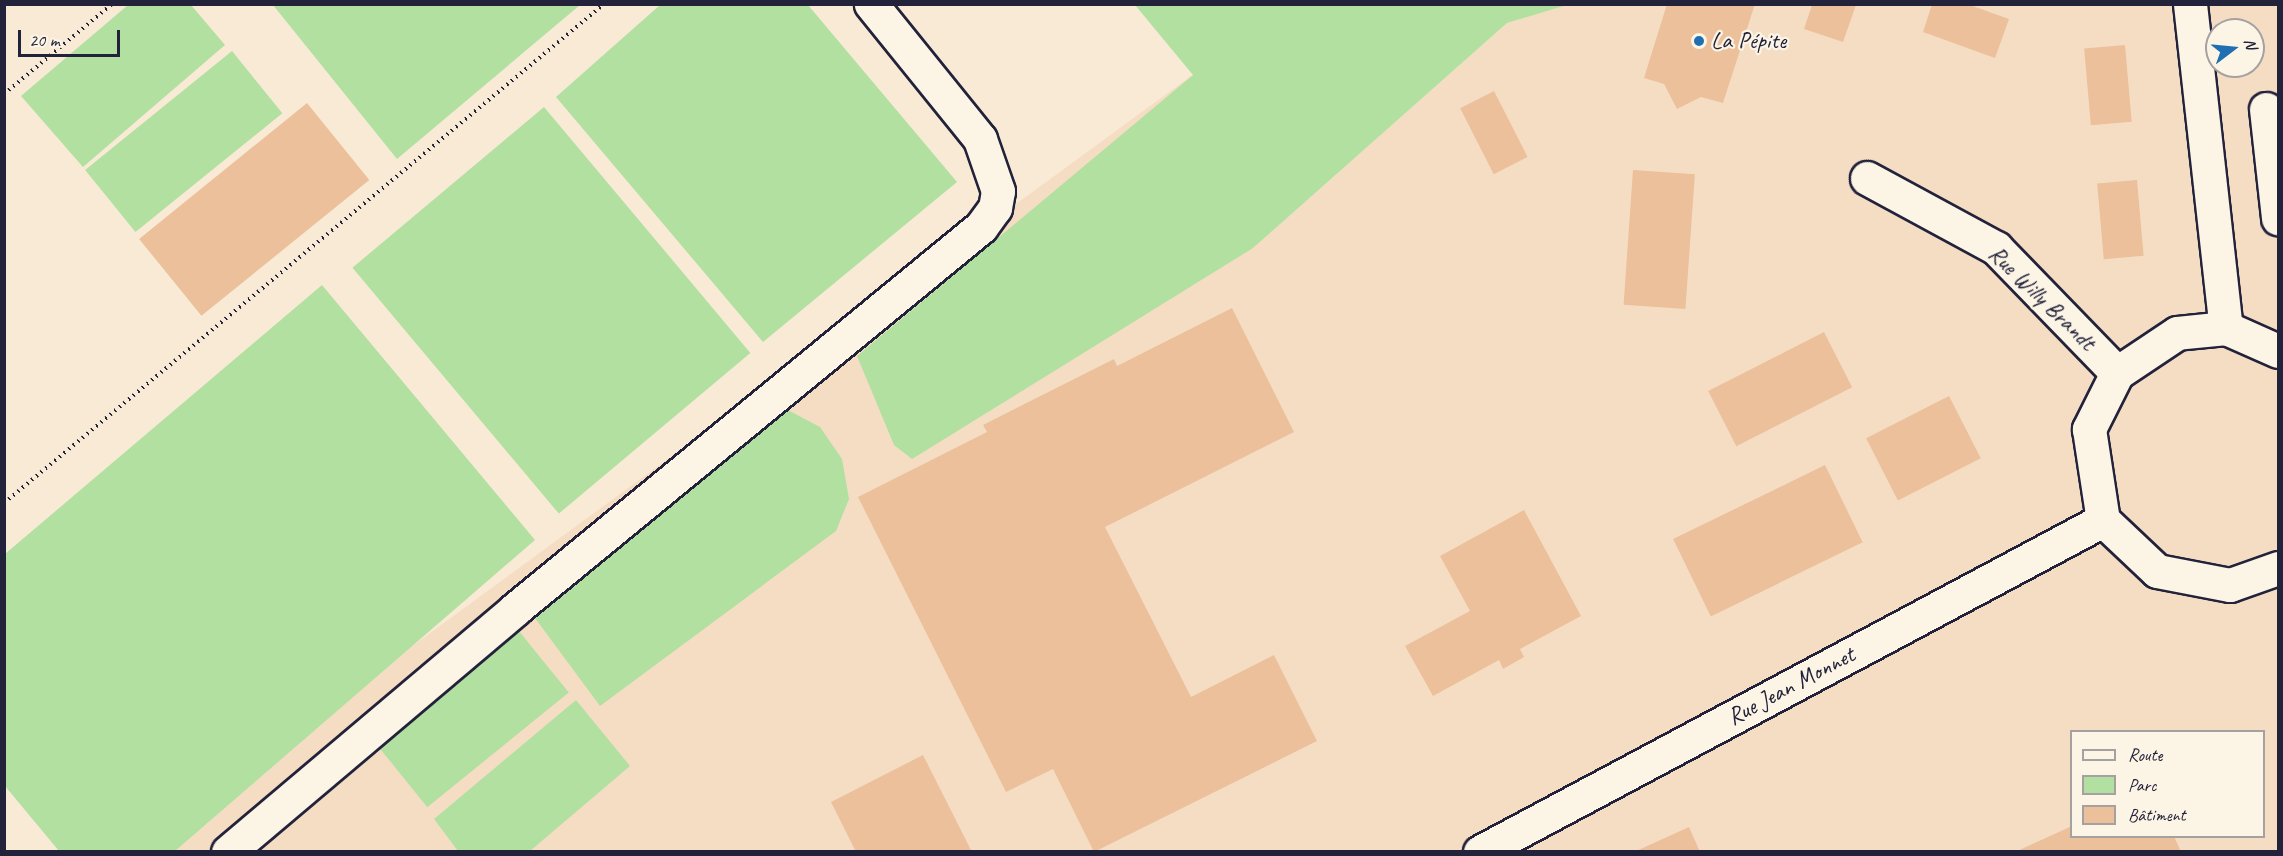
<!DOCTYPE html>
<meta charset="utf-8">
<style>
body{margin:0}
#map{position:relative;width:2283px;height:856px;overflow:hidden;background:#f9ead6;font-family:Caveat,sans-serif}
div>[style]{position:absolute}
.built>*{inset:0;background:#f5ddc4}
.green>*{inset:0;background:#b1e0a0;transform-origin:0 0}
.building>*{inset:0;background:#ebc09b;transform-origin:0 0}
.path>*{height:4px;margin-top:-2px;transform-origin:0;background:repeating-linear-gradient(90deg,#22223b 0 1.5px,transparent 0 6px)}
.roads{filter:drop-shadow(2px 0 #22223b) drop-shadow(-2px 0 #22223b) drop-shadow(0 2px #22223b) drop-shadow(0 -2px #22223b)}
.minor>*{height:33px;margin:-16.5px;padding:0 16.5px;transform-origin:16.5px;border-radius:16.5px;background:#fcf5e5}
.dots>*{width:16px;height:16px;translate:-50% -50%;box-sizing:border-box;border:3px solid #fcf5e5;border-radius:50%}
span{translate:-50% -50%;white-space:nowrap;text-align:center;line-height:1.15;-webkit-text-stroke:4.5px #fcf5e5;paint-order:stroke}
.poi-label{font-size:24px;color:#22223b}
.left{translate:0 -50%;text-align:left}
.street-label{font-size:24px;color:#22223b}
.frame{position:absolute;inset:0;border:6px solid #22223b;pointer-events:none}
.legend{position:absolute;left:2070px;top:730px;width:195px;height:108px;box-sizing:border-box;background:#fcf5e5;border:2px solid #a5a1a1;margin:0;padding:8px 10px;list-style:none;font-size:18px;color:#22223b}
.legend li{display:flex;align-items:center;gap:12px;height:30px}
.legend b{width:30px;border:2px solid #a5a1a1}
.north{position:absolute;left:2205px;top:18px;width:60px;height:60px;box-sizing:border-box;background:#fcf5e5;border:2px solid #a5a1a1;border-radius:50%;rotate:74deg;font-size:16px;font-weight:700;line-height:24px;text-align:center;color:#22223b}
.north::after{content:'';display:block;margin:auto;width:21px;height:27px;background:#1f6fb2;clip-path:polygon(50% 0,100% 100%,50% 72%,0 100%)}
.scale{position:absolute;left:18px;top:30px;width:102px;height:27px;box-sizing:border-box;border:3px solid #22223b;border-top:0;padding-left:8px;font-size:18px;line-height:21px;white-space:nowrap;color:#22223b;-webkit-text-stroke:4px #fcf5e5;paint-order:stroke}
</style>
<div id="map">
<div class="built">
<i style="clip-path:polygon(evenodd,1567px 5px,2278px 5px,2278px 851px,131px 852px,1191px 76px,1253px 248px,1507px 23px,1567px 5px,2217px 30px,2253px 30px,2253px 66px,2217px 66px,2217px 30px,1567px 5px,2072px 732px,2264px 732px,2264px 836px,2072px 836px,2072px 732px)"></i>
</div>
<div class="green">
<i style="clip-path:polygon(128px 5px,191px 5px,225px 45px,83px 167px,21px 96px)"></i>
<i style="clip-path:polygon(273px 5px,580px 5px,397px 159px)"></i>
<i style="clip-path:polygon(660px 5px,808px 5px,957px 182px,763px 342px,556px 97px)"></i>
<i style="clip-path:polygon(1135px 5px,1567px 5px,1507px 23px,1253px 248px,912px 459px,894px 445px,857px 356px,1193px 75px)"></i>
<i style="left:232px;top:51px;width:80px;height:189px;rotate:51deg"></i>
<i style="left:544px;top:107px;width:321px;height:250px;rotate:50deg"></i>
<i style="clip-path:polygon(322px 285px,535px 540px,175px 851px,59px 851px,5px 786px,5px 554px)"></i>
<i style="clip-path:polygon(784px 408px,820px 427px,842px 459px,849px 499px,836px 531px,600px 706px,532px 614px)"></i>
<i style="left:514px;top:625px;width:87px;height:182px;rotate:51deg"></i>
<i style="clip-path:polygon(576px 700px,630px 766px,530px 851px,458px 851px,434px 819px)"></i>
</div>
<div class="building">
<i style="clip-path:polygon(1667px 4px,1755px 4px,1723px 103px,1701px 97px,1677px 109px,1664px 84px,1644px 78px)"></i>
<i style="clip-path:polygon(1932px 4px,1967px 4px,2009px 19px,1995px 58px,1923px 32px)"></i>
<i style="clip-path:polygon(1812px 5px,1856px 5px,1843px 42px,1804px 29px)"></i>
<i style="left:2125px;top:45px;width:77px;height:41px;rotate:85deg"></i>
<i style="left:1494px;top:91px;width:74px;height:38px;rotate:63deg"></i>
<i style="left:307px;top:103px;width:99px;height:216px;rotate:51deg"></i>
<i style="left:1633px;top:170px;width:62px;height:135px;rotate:4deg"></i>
<i style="left:2137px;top:180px;width:76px;height:40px;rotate:85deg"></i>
<i style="clip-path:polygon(1232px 308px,1294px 432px,1105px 527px,1191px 697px,1274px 655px,1317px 741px,1094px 852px,1053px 769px,1006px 792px,858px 497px,987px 432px,983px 425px,1114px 359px,1117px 366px)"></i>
<i style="left:1824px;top:332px;width:62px;height:130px;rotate:63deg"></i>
<i style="left:1949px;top:396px;width:70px;height:93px;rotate:63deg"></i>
<i style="left:1825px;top:465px;width:86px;height:169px;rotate:64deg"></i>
<i style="clip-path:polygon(1524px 510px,1581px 616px,1520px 649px,1524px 657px,1503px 669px,1499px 660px,1433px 696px,1405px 646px,1470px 611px,1440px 556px)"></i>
<i style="clip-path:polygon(923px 755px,972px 852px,856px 852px,831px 802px)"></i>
<i style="clip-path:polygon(2072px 826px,2072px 836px,2174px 836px,2181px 852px,2015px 852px)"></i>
<i style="clip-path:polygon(1689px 827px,1700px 852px,1634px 852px)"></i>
</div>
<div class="path">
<i style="left:4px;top:94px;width:141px;rotate:-39.8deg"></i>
<i style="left:4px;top:503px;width:780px;rotate:-39.75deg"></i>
</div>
<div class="roads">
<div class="minor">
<i style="left:2190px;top:4px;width:326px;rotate:83.7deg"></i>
<i style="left:2266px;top:109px;width:110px;rotate:83.7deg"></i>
<i style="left:1867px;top:178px;width:147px;rotate:28.5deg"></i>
<i style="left:1996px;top:248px;width:174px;rotate:45.9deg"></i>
<i style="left:2278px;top:351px;width:57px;rotate:-156.1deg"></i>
<i style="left:2226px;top:328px;width:49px;rotate:174.2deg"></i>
<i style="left:2177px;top:333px;width:72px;rotate:146.3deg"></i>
<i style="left:2117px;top:373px;width:63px;rotate:116.6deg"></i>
<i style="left:2089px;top:429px;width:92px;rotate:81.3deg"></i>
<i style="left:2103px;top:520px;width:74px;rotate:43.4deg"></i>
<i style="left:2157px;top:571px;width:74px;rotate:10.9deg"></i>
<i style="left:2230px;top:585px;width:51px;rotate:-19.5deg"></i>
<i style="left:228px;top:852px;width:375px;rotate:-40.2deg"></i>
<i style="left:514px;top:610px;width:604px;rotate:-39.36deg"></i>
<i style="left:981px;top:227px;width:24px;rotate:-54deg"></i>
<i style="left:995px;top:208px;width:17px;rotate:-80deg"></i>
<i style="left:998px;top:191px;width:55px;rotate:-109.1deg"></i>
<i style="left:980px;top:139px;width:174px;rotate:-128.9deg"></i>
<i style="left:1480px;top:852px;width:706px;rotate:-28.05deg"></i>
</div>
</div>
<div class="dots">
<i style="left:1699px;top:41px;background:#1f6fb2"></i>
</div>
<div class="poi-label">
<span class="left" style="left:1711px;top:41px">La Pépite</span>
</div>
<div class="street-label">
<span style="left:2042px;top:298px;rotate:44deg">Rue Willy Brandt</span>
<span style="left:1791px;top:686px;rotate:-28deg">Rue Jean Monnet</span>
</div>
<div class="frame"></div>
<ul class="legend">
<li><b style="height:8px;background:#fcf5e5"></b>Route</li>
<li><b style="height:16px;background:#b1e0a0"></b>Parc</li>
<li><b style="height:16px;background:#ebc09b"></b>Bâtiment</li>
</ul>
<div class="north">N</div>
<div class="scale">20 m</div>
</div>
